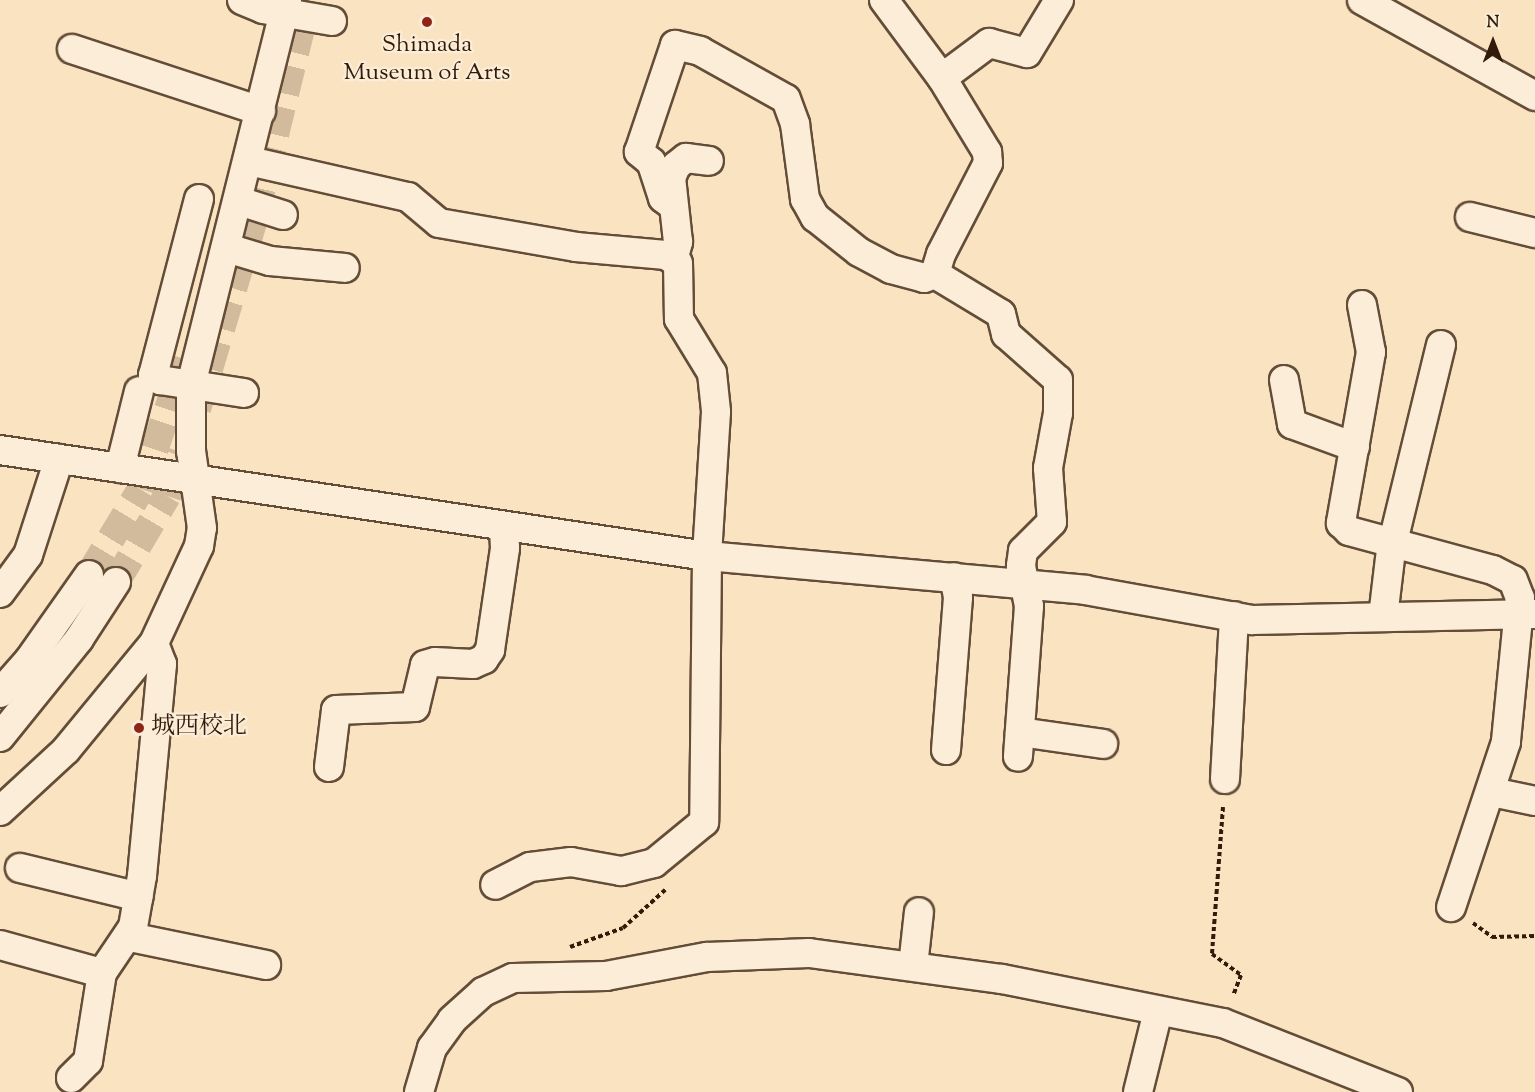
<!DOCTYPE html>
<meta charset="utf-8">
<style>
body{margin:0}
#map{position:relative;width:1535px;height:1092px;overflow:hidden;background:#f9e3c1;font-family:"Sorts Mill Goudy","Noto Serif JP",serif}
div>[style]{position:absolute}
.minor-tunnel>*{height:28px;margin-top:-14px;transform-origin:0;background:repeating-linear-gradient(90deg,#d1bb9c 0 28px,transparent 0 42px)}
.path>*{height:4px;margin-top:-2px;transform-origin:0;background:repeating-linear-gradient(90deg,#321b0a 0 4.5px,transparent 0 7.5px)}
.roads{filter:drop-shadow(2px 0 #644d38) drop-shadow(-2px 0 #644d38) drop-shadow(0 2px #644d38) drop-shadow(0 -2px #644d38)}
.minor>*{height:28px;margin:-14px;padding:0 14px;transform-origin:14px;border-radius:14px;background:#fbedd7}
.dots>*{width:16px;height:16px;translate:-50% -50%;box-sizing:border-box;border:3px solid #fbedd7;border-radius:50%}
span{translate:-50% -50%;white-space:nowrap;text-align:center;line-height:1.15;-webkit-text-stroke:4.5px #fbedd7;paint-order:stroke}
.poi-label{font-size:24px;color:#321b0a}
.left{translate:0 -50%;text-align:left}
.north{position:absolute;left:1463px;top:12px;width:60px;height:60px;-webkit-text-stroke:4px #fbedd7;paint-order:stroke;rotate:0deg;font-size:16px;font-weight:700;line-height:24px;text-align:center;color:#321b0a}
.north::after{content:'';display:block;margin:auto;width:21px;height:27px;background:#321b0a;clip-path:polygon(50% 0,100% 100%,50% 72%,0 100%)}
</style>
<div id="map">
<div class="minor-tunnel">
<i style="left:197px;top:409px;width:202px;rotate:-73.3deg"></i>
<i style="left:255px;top:216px;width:222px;rotate:-76.2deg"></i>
<i style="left:89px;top:575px;width:100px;rotate:-58.8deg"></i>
<i style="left:141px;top:489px;width:137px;rotate:-71.3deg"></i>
<i style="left:116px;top:582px;width:100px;rotate:-59.3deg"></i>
<i style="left:167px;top:496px;width:46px;rotate:-70.8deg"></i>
</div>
<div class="path">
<i style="left:1223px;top:807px;width:147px;rotate:94.3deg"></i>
<i style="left:1212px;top:954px;width:36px;rotate:36deg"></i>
<i style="left:1241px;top:975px;width:22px;rotate:111deg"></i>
<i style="left:1473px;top:923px;width:24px;rotate:36deg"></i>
<i style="left:1492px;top:937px;width:43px;rotate:-1.3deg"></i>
<i style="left:570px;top:947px;width:56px;rotate:-19.7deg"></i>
<i style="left:623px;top:928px;width:57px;rotate:-42.1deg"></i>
</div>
<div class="roads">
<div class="minor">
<i style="left:242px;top:0;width:23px;rotate:23deg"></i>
<i style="left:263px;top:9px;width:70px;rotate:9.9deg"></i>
<i style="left:884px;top:0;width:97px;rotate:53.4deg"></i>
<i style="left:942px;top:78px;width:87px;rotate:58.7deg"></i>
<i style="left:987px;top:152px;width:11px;rotate:85deg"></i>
<i style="left:988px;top:163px;width:102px;rotate:117.3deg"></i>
<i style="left:941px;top:254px;width:21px;rotate:107deg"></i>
<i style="left:935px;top:274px;width:77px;rotate:31.2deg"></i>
<i style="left:1001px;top:314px;width:21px;rotate:76deg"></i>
<i style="left:1006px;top:334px;width:69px;rotate:41.5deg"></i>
<i style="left:1058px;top:380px;width:33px;rotate:90deg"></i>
<i style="left:1058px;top:413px;width:56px;rotate:100.3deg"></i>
<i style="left:1048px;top:468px;width:54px;rotate:85.8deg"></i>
<i style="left:1052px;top:522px;width:41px;rotate:135deg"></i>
<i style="left:1023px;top:551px;width:15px;rotate:98deg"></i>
<i style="left:1021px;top:566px;width:41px;rotate:78.7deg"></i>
<i style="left:1029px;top:606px;width:151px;rotate:94.2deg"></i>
<i style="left:1362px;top:0;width:198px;rotate:29deg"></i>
<i style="left:72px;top:49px;width:199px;rotate:18.2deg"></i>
<i style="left:942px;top:78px;width:59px;rotate:-36.7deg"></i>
<i style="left:989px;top:43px;width:39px;rotate:15deg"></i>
<i style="left:1027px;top:53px;width:62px;rotate:-58.9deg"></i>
<i style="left:249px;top:161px;width:163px;rotate:12.8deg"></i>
<i style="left:408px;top:197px;width:40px;rotate:40deg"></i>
<i style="left:439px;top:223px;width:139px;rotate:9.9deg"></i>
<i style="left:576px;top:247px;width:90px;rotate:5.1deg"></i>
<i style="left:666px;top:255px;width:14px;rotate:34deg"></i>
<i style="left:678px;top:263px;width:56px;rotate:89deg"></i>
<i style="left:679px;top:319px;width:63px;rotate:58.6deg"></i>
<i style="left:712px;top:373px;width:39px;rotate:84deg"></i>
<i style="left:716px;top:412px;width:144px;rotate:93.6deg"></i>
<i style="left:707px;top:556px;width:266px;rotate:90.6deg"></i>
<i style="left:704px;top:822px;width:65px;rotate:140.6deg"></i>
<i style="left:654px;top:863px;width:34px;rotate:166deg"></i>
<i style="left:621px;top:871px;width:51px;rotate:-169.8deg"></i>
<i style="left:571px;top:862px;width:41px;rotate:173deg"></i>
<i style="left:530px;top:867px;width:39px;rotate:153deg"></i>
<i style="left:199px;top:199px;width:182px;rotate:104.6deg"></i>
<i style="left:153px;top:375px;width:9px;rotate:36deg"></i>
<i style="left:160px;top:380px;width:85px;rotate:8.8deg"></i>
<i style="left:239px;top:201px;width:46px;rotate:17.7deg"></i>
<i style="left:671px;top:204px;width:10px;rotate:-143deg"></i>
<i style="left:663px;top:198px;width:38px;rotate:-108deg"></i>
<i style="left:651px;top:162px;width:16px;rotate:-140deg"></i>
<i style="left:639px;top:152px;width:113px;rotate:-71.4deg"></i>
<i style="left:675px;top:45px;width:26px;rotate:13deg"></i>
<i style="left:700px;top:51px;width:98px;rotate:29.2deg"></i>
<i style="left:786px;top:99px;width:27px;rotate:70deg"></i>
<i style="left:795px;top:124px;width:76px;rotate:82.4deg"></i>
<i style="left:805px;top:199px;width:21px;rotate:61deg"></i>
<i style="left:815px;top:217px;width:56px;rotate:38.5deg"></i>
<i style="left:859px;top:252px;width:36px;rotate:28deg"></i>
<i style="left:891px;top:269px;width:34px;rotate:15deg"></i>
<i style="left:924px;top:278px;width:12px;rotate:-20deg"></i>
<i style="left:1470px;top:217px;width:67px;rotate:13.8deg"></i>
<i style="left:227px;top:248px;width:45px;rotate:16.8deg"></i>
<i style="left:270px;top:261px;width:75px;rotate:5.3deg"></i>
<i style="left:674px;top:257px;width:16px;rotate:-75deg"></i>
<i style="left:678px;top:242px;width:64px;rotate:-96.2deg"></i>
<i style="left:671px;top:178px;width:13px;rotate:-67deg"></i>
<i style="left:676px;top:166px;width:13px;rotate:-39deg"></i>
<i style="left:686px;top:158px;width:23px;rotate:7deg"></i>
<i style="left:1362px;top:305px;width:48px;rotate:79.2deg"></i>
<i style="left:1371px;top:352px;width:174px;rotate:100deg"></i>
<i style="left:1341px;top:523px;width:11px;rotate:45deg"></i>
<i style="left:1349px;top:531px;width:149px;rotate:15.2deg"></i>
<i style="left:1493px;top:570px;width:22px;rotate:27deg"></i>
<i style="left:1513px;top:580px;width:19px;rotate:69deg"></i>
<i style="left:1520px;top:598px;width:145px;rotate:95.6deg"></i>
<i style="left:1506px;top:742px;width:174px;rotate:108.4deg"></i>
<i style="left:1284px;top:380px;width:45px;rotate:79.7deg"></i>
<i style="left:1292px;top:424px;width:67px;rotate:20.1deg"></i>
<i style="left:0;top:450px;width:715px;rotate:8.53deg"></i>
<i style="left:707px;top:556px;width:380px;rotate:5.1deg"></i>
<i style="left:1085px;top:590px;width:170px;rotate:10.2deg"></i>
<i style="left:1252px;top:620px;width:283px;rotate:-1.2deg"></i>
<i style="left:120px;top:468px;width:79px;rotate:-76.1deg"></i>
<i style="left:0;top:593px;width:47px;rotate:-53.6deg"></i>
<i style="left:28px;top:555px;width:101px;rotate:-72.1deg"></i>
<i style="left:1383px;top:617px;width:67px;rotate:-83.2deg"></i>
<i style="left:1391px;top:550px;width:211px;rotate:-76.3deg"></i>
<i style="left:0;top:693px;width:44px;rotate:-48.7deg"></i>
<i style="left:29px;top:660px;width:104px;rotate:-54.8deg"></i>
<i style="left:1020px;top:732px;width:84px;rotate:8.2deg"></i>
<i style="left:0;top:737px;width:126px;rotate:-51.1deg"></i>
<i style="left:79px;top:639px;width:68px;rotate:-57deg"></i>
<i style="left:946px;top:750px;width:153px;rotate:-85.5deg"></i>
<i style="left:958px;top:597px;width:20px;rotate:-101deg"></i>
<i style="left:329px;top:767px;width:57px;rotate:-83deg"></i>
<i style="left:336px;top:710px;width:79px;rotate:-2.2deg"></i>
<i style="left:415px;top:707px;width:43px;rotate:-76.6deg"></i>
<i style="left:425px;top:665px;width:10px;rotate:-17deg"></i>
<i style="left:435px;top:662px;width:38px;rotate:3deg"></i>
<i style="left:473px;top:664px;width:12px;rotate:-24deg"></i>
<i style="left:484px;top:659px;width:11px;rotate:-56deg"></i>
<i style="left:490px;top:650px;width:103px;rotate:-81.6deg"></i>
<i style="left:505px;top:548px;width:22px;rotate:-93deg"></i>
<i style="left:1225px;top:779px;width:163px;rotate:-86.8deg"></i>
<i style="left:1492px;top:792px;width:44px;rotate:11.8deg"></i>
<i style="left:0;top:811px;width:90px;rotate:-42.7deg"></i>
<i style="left:66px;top:750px;width:139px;rotate:-50.6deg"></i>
<i style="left:154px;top:643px;width:107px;rotate:-65.1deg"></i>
<i style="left:199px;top:546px;width:18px;rotate:-81deg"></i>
<i style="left:202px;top:528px;width:78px;rotate:-98.1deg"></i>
<i style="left:191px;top:451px;width:66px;rotate:-90deg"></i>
<i style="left:191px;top:385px;width:397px;rotate:-76deg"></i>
<i style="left:20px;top:868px;width:122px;rotate:13.7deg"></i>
<i style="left:130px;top:937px;width:139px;rotate:11.6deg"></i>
<i style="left:0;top:945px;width:106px;rotate:15.4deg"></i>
<i style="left:913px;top:966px;width:54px;rotate:-83.7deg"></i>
<i style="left:71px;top:1078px;width:24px;rotate:-45deg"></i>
<i style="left:88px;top:1061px;width:89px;rotate:-81deg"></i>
<i style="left:102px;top:973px;width:55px;rotate:-56deg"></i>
<i style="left:133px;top:927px;width:52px;rotate:-80deg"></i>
<i style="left:142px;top:876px;width:213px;rotate:-84.6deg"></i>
<i style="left:162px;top:664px;width:22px;rotate:-111deg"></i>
<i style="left:419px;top:1092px;width:46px;rotate:-73.5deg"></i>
<i style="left:432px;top:1048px;width:34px;rotate:-54deg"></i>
<i style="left:452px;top:1020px;width:42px;rotate:-42.1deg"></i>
<i style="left:483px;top:992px;width:33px;rotate:-25deg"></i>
<i style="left:513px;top:978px;width:93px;rotate:-1.2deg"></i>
<i style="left:606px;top:976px;width:103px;rotate:-10.7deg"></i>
<i style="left:707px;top:957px;width:102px;rotate:-2.2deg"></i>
<i style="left:809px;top:953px;width:195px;rotate:7.7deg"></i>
<i style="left:1002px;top:979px;width:225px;rotate:11.3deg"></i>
<i style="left:1223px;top:1023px;width:188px;rotate:21.5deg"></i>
<i style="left:1138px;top:1092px;width:83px;rotate:-76.1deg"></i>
</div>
</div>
<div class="dots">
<i style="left:427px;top:22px;background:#8f2418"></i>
<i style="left:139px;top:728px;background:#8f2418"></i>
</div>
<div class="poi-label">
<span style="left:427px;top:60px">Shimada<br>Museum of Arts</span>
<span class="left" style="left:151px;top:728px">城西校北</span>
</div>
<div class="north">N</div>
</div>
